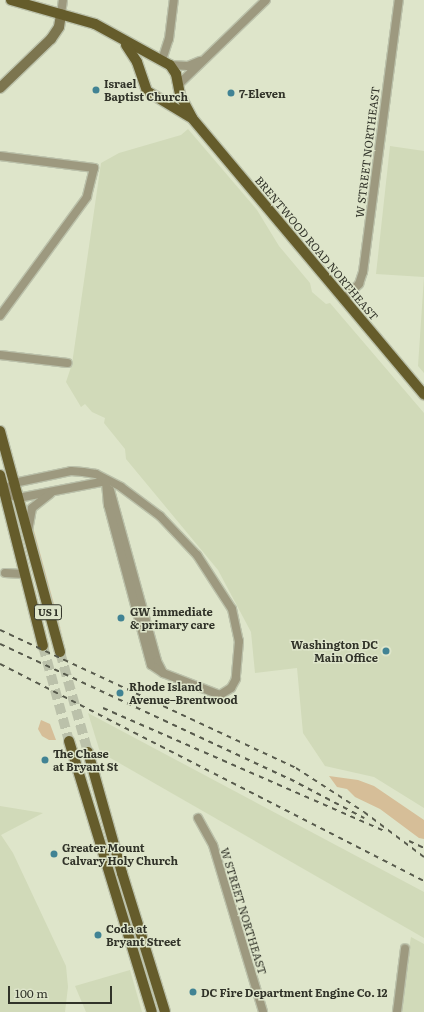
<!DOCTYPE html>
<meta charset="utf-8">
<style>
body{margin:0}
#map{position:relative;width:424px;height:1012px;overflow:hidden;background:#dee5ca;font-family:Literata,serif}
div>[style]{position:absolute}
.built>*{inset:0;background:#d1dab9}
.green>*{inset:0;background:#d6be98}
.primary-tunnel>*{height:10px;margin-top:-5px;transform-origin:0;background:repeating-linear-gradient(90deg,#bbc1aa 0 10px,transparent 0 15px)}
.roads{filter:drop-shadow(1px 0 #bbc1aa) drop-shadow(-1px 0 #bbc1aa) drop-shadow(0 1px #bbc1aa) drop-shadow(0 -1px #bbc1aa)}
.minor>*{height:8px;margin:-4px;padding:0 4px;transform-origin:4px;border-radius:4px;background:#9d997f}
.secondary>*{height:10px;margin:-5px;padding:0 5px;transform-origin:5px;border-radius:5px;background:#7c754f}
.primary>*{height:10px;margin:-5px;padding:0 5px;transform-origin:5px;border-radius:5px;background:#655c2b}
.rail>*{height:2px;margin-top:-1px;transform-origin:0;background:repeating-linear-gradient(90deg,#575a4c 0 5px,transparent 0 10px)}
.dots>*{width:11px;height:11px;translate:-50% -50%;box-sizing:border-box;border:2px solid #dee5ca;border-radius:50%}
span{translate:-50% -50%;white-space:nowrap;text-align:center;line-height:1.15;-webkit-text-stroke:3px #dee5ca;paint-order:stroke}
.shield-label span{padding:1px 3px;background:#dee5ca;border:1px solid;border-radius:3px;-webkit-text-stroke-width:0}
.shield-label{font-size:10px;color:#313329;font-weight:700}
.poi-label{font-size:11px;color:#313329;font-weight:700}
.left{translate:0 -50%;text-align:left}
.right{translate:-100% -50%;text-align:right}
.street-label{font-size:11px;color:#313329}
.scale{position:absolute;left:8px;top:986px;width:104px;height:18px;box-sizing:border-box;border:2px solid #313329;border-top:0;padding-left:5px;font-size:12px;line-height:14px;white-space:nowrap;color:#313329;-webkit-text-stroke:3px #dee5ca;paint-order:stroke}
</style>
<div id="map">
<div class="built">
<i style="clip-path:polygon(188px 129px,257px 210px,279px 246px,310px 283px,312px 292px,326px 304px,330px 303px,424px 413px,424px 808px,374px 777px,325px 766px,303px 733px,297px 668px,255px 673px,251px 632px,218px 570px,126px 459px,125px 449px,104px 423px,105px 418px,92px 412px,85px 404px,81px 407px,66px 382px,72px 364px,101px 163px,119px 153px,181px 135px)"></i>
<i style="clip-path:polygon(390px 146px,424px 151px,424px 373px,418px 366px,424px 277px,376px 274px)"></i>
<i style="clip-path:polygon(88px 713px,424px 892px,424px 938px,100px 752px)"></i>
<i style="clip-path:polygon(0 806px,43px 813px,1px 835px,13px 853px,66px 966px,68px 987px,65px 1012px,0 1012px)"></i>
<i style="clip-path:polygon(411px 937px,424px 944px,424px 1012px,399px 1012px)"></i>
<i style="clip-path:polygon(130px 970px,142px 1012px,86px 1012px,75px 986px)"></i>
</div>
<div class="green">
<i style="clip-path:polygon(33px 527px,64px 641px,31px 528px)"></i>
<i style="clip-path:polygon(41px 720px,50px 724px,56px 740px,49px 740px,42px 736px,38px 729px)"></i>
<i style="clip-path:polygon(329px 776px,358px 780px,374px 786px,424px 820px,424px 839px,419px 838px,380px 809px,355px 797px,347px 789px,337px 787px)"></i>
</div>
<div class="primary-tunnel">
<i style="left:43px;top:646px;width:98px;rotate:74.7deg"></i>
<i style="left:60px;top:652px;width:104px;rotate:74.4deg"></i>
</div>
<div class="roads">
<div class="minor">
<i style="left:61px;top:14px;width:14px;rotate:-82deg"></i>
<i style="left:162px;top:60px;width:22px;rotate:-72deg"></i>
<i style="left:169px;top:39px;width:39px;rotate:-83deg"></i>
<i style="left:170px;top:65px;width:18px;rotate:3deg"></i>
<i style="left:188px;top:66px;width:13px;rotate:-23deg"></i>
<i style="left:178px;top:85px;width:122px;rotate:-44deg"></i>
<i style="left:0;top:156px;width:95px;rotate:7.3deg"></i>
<i style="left:94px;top:168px;width:30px;rotate:104deg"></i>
<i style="left:87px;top:197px;width:147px;rotate:126.2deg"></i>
<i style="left:343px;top:299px;width:22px;rotate:-43deg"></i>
<i style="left:359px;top:284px;width:13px;rotate:-72deg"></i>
<i style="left:363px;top:272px;width:274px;rotate:-82.5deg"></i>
<i style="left:0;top:355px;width:68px;rotate:6.7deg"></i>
<i style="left:1px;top:490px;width:19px;rotate:25deg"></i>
<i style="left:18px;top:498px;width:90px;rotate:-10.9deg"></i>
<i style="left:110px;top:490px;width:177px;rotate:74.6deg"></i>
<i style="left:157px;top:661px;width:13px;rotate:63deg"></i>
<i style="left:4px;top:491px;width:13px;rotate:-39deg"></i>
<i style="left:14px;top:483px;width:58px;rotate:-11.9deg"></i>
<i style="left:71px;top:471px;width:12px;rotate:5deg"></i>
<i style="left:83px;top:472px;width:13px;rotate:9deg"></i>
<i style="left:96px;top:474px;width:28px;rotate:27deg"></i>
<i style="left:121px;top:487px;width:49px;rotate:36.6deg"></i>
<i style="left:160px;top:516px;width:54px;rotate:46.5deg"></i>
<i style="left:197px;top:555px;width:64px;rotate:57.1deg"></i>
<i style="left:232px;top:609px;width:33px;rotate:78deg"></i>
<i style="left:239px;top:641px;width:38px;rotate:95deg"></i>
<i style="left:236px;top:679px;width:10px;rotate:119deg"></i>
<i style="left:231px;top:688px;width:13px;rotate:148deg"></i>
<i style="left:220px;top:695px;width:61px;rotate:-158.9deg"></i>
<i style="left:163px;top:673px;width:14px;rotate:-146deg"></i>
<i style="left:151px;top:665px;width:166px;rotate:-105deg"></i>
<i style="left:108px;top:505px;width:24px;rotate:-95deg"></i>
<i style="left:28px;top:531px;width:23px;rotate:-80deg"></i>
<i style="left:32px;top:508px;width:23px;rotate:-38deg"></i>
<i style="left:5px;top:573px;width:19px;rotate:3deg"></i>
<i style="left:198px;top:818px;width:31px;rotate:61deg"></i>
<i style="left:213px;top:845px;width:174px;rotate:73.3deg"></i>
<i style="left:397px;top:1012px;width:64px;rotate:-82.8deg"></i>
</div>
<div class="secondary">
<i style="left:0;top:88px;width:71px;rotate:-43.9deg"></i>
<i style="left:51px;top:39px;width:14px;rotate:-56deg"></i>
<i style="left:59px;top:27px;width:13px;rotate:-81deg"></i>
</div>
<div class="primary">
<i style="left:11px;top:0;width:87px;rotate:15.9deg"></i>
<i style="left:95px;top:24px;width:85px;rotate:28.7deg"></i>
<i style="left:170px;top:65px;width:11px;rotate:56deg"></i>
<i style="left:176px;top:74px;width:21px;rotate:79deg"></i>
<i style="left:180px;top:95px;width:26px;rotate:62deg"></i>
<i style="left:192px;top:118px;width:361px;rotate:50deg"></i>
<i style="left:126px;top:45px;width:20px;rotate:57deg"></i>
<i style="left:137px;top:62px;width:31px;rotate:71deg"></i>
<i style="left:147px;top:91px;width:50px;rotate:31.2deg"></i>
<i style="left:0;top:431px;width:229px;rotate:74.8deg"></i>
<i style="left:0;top:475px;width:176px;rotate:75.9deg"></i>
<i style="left:69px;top:741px;width:283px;rotate:73deg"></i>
<i style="left:88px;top:752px;width:126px;rotate:74.3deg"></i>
<i style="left:122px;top:873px;width:145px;rotate:72.8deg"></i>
</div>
</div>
<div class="rail">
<i style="left:0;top:630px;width:327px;rotate:25deg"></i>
<i style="left:296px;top:768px;width:81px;rotate:32.9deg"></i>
<i style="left:364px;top:812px;width:75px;rotate:36.9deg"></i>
<i style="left:0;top:644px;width:320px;rotate:25deg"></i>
<i style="left:290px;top:779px;width:84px;rotate:27.8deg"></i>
<i style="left:0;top:664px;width:476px;rotate:27.1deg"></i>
<i style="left:103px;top:708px;width:308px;rotate:23.6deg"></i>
<i style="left:409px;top:841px;width:17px;rotate:25deg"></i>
</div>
<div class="dots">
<i style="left:96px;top:90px;background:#418394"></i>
<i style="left:231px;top:93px;background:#418394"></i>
<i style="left:121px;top:618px;background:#418394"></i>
<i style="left:386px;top:651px;background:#418394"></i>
<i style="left:120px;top:693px;background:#418394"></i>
<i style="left:45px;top:760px;background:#418394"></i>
<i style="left:54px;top:854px;background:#418394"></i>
<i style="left:98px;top:935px;background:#418394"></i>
<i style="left:193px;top:992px;background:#418394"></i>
</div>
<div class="shield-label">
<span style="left:48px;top:612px">US 1</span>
</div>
<div class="poi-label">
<span class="left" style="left:104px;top:90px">Israel<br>Baptist Church</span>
<span class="left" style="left:239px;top:93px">7-Eleven</span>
<span class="left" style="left:130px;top:618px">GW immediate<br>&amp; primary care</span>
<span class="right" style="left:378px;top:651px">Washington DC<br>Main Office</span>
<span class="left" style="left:129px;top:693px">Rhode Island<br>Avenue–Brentwood</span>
<span class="left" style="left:53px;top:760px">The Chase<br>at Bryant St</span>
<span class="left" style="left:62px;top:854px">Greater Mount<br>Calvary Holy Church</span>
<span class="left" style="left:106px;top:935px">Coda at<br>Bryant Street</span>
<span class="left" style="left:201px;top:992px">DC Fire Department Engine Co. 12</span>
</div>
<div class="street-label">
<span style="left:367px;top:152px;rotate:-83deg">W STREET NORTHEAST</span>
<span style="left:317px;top:248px;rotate:50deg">BRENTWOOD ROAD NORTHEAST</span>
<span style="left:244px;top:911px;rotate:73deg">W STREET NORTHEAST</span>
</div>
<div class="scale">100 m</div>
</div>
